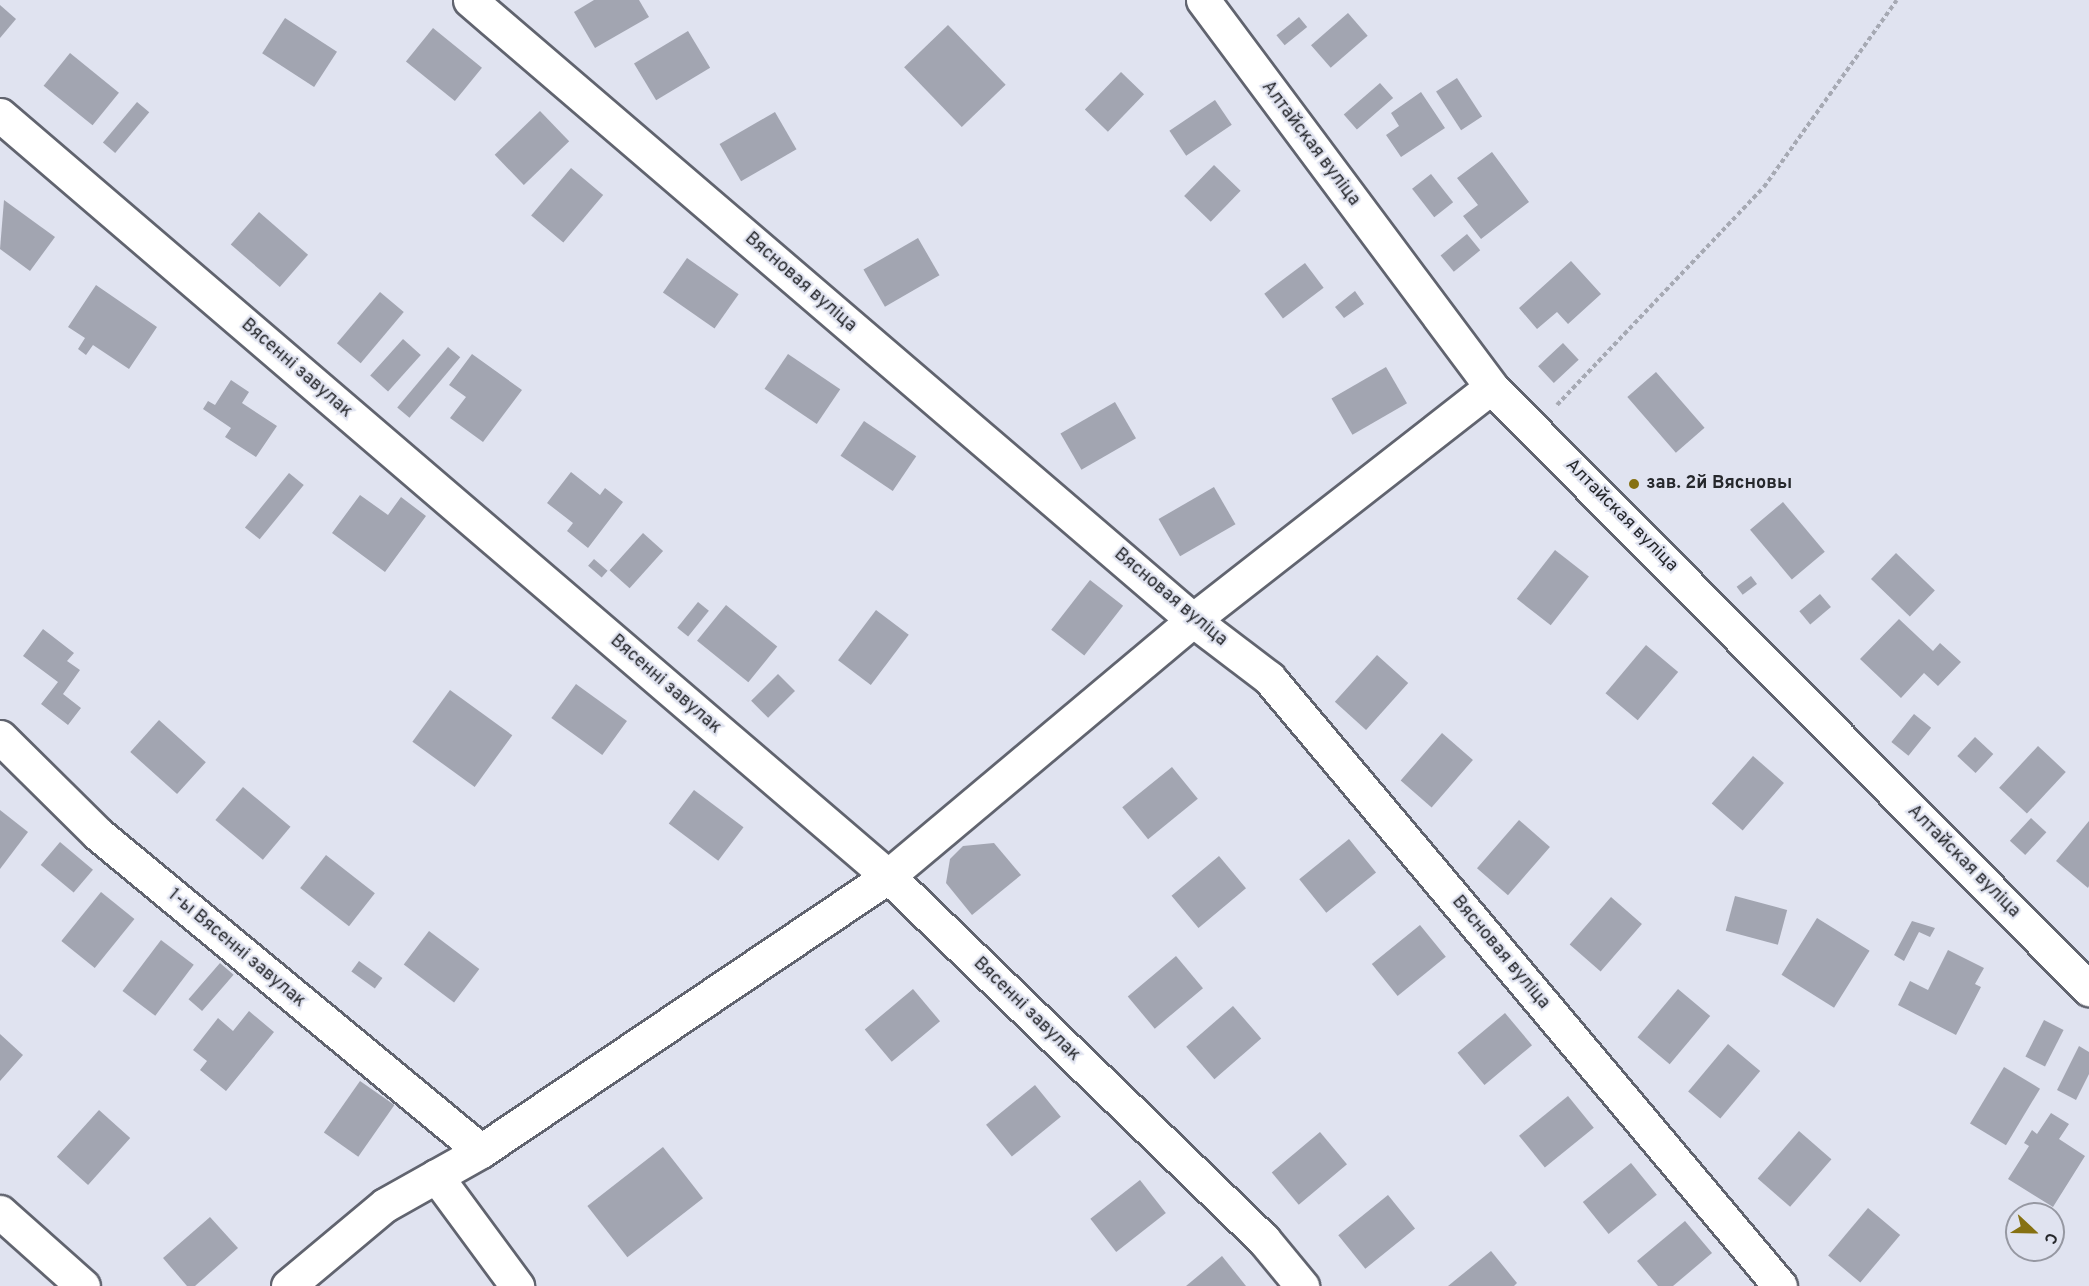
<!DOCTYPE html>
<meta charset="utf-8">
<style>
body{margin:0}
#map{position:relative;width:2089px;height:1286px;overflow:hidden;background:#e0e3f0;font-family:Overpass,sans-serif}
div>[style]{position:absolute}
.building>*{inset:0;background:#a2a5b1;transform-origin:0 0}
.path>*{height:4px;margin-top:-2px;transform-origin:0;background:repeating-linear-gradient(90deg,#a6a9b3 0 4.5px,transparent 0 7.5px)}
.roads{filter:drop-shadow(2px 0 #61646f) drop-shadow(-2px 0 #61646f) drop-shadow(0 2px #61646f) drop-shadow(0 -2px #61646f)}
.minor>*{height:33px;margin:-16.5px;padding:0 16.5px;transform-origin:16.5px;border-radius:16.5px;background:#fff}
.secondary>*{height:33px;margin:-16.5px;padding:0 16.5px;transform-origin:16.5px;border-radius:16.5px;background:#fff}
.dots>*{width:16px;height:16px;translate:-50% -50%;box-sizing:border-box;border:3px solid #e0e3f0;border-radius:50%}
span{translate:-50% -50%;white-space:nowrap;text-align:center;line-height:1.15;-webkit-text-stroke:4.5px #e0e3f0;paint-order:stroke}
.street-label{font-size:18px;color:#26282c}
.poi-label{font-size:18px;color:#26282c;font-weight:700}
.left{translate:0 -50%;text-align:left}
.north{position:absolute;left:2005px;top:1202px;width:60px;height:60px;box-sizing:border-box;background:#e0e3f0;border:2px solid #9698a2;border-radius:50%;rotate:112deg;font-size:16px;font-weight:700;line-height:24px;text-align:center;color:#26282c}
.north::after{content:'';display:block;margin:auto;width:21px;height:27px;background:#867112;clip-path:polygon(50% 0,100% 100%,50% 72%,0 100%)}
</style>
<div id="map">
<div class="building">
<i style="clip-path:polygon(594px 0,639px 0,649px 17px,595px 48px,574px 12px)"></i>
<i style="clip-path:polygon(0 5px,16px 19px,0 38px)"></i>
<i style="left:1348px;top:13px;width:30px;height:49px;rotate:49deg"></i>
<i style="left:1299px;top:17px;width:13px;height:29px;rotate:51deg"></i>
<i style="left:285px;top:18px;width:62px;height:42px;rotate:33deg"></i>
<i style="left:948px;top:25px;width:83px;height:61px;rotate:46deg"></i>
<i style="left:433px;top:28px;width:63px;height:43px;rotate:39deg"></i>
<i style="left:688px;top:31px;width:43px;height:63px;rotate:59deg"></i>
<i style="left:70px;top:53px;width:63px;height:42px;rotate:39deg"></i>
<i style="left:1121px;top:72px;width:32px;height:52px;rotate:44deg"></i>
<i style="left:1457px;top:78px;width:46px;height:25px;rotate:57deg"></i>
<i style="left:1380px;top:83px;width:20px;height:48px;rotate:49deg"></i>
<i style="clip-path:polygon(1421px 92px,1445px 128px,1401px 157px,1386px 135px,1399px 126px,1391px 113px)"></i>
<i style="left:1215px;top:100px;width:30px;height:55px;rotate:56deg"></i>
<i style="left:137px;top:102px;width:16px;height:53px;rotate:40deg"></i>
<i style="left:540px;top:111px;width:42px;height:63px;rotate:46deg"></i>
<i style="left:775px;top:112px;width:43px;height:64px;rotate:60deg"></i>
<i style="clip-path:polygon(1492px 152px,1529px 202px,1481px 239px,1463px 216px,1478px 205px,1457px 178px)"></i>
<i style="left:1214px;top:165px;width:37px;height:43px;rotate:44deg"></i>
<i style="left:571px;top:168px;width:42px;height:62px;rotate:40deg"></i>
<i style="left:1431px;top:174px;width:36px;height:24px;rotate:52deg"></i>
<i style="clip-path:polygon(4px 200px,55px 237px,30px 271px,0 249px)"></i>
<i style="left:259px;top:212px;width:65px;height:43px;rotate:41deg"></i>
<i style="left:1467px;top:234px;width:21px;height:34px;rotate:51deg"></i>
<i style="left:918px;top:238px;width:43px;height:63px;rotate:60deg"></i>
<i style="left:687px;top:258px;width:63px;height:42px;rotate:35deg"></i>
<i style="clip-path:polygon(1571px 261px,1601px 294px,1568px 324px,1557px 312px,1537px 329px,1519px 308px)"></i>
<i style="left:1305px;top:263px;width:31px;height:51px;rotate:53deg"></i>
<i style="clip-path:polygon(96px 285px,157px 327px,129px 369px,93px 345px,86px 355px,78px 349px,85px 338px,68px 327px)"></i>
<i style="clip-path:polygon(1355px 291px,1364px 304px,1344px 318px,1335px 307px)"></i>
<i style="left:380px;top:292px;width:31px;height:67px;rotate:40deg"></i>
<i style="left:403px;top:339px;width:24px;height:49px;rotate:42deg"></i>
<i style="left:1563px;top:343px;width:23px;height:34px;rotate:47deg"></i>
<i style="left:448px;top:347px;width:16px;height:79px;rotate:40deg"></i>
<i style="clip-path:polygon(472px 354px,522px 390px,483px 442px,450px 418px,466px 397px,449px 385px)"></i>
<i style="left:788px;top:354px;width:63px;height:42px;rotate:34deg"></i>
<i style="left:1386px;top:367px;width:42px;height:63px;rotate:60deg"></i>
<i style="left:1656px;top:372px;width:74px;height:38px;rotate:49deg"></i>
<i style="clip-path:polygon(231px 380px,249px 392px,242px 403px,277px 426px,256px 457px,225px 437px,231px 428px,203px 409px,208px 401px,215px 405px)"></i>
<i style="left:1115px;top:402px;width:42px;height:63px;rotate:60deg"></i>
<i style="left:864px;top:421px;width:63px;height:42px;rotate:34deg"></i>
<i style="clip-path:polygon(571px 472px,600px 495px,605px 488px,623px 502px,588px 548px,567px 531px,573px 523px,547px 503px)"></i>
<i style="left:289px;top:473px;width:19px;height:70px;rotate:39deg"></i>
<i style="left:1214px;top:487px;width:43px;height:64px;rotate:60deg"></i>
<i style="clip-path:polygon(360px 495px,388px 515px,401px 497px,426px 516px,385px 572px,332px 533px)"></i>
<i style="left:1783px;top:502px;width:65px;height:43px;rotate:50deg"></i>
<i style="left:643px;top:533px;width:27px;height:50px;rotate:42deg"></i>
<i style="left:1555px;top:550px;width:43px;height:62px;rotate:38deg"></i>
<i style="left:1896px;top:553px;width:54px;height:36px;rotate:44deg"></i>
<i style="left:594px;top:559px;width:18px;height:9px;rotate:41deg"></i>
<i style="left:1751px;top:576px;width:10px;height:18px;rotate:53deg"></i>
<i style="left:1090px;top:580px;width:42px;height:63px;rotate:38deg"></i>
<i style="left:1820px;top:594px;width:17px;height:27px;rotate:50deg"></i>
<i style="left:698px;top:602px;width:14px;height:33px;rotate:39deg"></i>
<i style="left:726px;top:605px;width:66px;height:46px;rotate:39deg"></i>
<i style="left:876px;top:610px;width:41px;height:63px;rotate:37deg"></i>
<i style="clip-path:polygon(1899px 619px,1933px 651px,1940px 643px,1961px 662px,1938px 686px,1924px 673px,1901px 698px,1860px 659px)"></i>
<i style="clip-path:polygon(43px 629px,74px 653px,67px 661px,80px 670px,63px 694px,81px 708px,68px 725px,41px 704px,58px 682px,23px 656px)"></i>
<i style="left:1646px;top:645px;width:42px;height:63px;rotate:40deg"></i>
<i style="left:1377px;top:655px;width:42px;height:63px;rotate:42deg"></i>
<i style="left:778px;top:674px;width:24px;height:38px;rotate:45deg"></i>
<i style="left:576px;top:684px;width:63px;height:42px;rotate:36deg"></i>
<i style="left:450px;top:690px;width:77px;height:64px;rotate:36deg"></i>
<i style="left:1914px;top:714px;width:22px;height:36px;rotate:39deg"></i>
<i style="left:159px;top:720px;width:63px;height:43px;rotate:42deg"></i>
<i style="left:1442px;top:733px;width:41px;height:63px;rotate:41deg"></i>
<i style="left:1975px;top:737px;width:25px;height:26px;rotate:43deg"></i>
<i style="left:2038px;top:746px;width:38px;height:57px;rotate:43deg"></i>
<i style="left:1753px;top:756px;width:41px;height:63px;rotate:41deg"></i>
<i style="left:1172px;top:767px;width:41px;height:64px;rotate:51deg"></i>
<i style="left:243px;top:787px;width:62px;height:43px;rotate:40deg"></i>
<i style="left:694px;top:790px;width:62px;height:42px;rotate:37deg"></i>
<i style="clip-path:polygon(0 810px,28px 832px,0 869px)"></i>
<i style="left:2031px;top:818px;width:21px;height:31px;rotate:43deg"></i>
<i style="left:1519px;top:820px;width:41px;height:64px;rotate:41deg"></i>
<i style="clip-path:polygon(2089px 821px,2089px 886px,2088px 888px,2056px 861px)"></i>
<i style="left:1349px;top:839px;width:43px;height:64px;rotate:51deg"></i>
<i style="left:60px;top:842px;width:43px;height:30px;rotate:40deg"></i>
<i style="clip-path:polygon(994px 843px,1021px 875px,972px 915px,946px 883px,950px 859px,963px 846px)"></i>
<i style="left:326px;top:855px;width:62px;height:42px;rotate:38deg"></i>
<i style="left:1219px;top:856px;width:42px;height:62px;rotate:50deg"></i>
<i style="left:101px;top:892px;width:43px;height:63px;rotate:39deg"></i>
<i style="left:1735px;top:896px;width:54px;height:36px;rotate:15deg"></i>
<i style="left:1611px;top:897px;width:41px;height:63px;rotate:41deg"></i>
<i style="left:1817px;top:918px;width:62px;height:67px;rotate:32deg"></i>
<i style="clip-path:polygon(1912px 921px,1935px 928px,1930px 937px,1919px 932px,1904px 961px,1894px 955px)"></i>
<i style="left:1420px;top:925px;width:41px;height:62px;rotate:51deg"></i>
<i style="left:429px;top:931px;width:63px;height:42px;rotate:37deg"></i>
<i style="left:161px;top:940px;width:41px;height:64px;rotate:37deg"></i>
<i style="clip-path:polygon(1948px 950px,1984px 968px,1975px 984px,1981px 987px,1956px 1035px,1898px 1005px,1910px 981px,1928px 990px)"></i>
<i style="left:1176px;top:956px;width:42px;height:63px;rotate:50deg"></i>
<i style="left:359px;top:961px;width:29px;height:13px;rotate:36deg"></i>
<i style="left:220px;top:963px;width:18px;height:48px;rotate:41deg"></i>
<i style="left:913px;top:989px;width:42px;height:63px;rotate:50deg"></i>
<i style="left:1678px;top:989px;width:42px;height:63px;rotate:40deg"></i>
<i style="left:1233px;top:1006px;width:43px;height:62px;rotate:49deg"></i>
<i style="clip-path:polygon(249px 1011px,274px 1032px,226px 1091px,200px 1070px,207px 1061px,193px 1050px,218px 1018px,233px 1031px)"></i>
<i style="left:1505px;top:1013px;width:42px;height:62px;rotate:50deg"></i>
<i style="left:2044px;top:1020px;width:22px;height:41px;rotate:27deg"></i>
<i style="clip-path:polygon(0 1034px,23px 1055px,0 1081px)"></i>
<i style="left:1728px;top:1044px;width:42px;height:62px;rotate:40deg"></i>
<i style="clip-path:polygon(2079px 1046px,2089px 1052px,2089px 1074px,2076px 1100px,2057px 1090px)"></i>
<i style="left:2004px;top:1067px;width:42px;height:66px;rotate:31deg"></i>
<i style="left:360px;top:1081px;width:42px;height:63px;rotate:35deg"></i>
<i style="left:1035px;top:1085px;width:41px;height:63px;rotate:51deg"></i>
<i style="left:1568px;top:1096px;width:41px;height:63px;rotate:51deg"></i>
<i style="left:99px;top:1110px;width:42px;height:63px;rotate:42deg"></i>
<i style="clip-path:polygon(2051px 1113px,2069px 1124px,2059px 1139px,2085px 1156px,2053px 1207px,2008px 1179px,2029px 1146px,2024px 1143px,2032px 1130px,2037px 1134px)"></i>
<i style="left:1799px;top:1131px;width:43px;height:63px;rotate:41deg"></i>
<i style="left:1320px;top:1132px;width:42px;height:63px;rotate:50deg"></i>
<i style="left:663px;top:1147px;width:65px;height:96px;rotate:52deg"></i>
<i style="left:1631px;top:1163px;width:41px;height:62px;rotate:51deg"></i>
<i style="left:1140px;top:1180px;width:42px;height:63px;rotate:52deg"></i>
<i style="left:1388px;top:1195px;width:43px;height:64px;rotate:51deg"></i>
<i style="left:1868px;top:1208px;width:42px;height:62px;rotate:40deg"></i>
<i style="clip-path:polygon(210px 1217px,238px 1248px,195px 1286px,187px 1286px,163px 1258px)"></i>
<i style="clip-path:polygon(1685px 1221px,1712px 1253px,1673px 1286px,1658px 1286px,1637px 1261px)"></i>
<i style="clip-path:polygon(1491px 1251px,1517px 1283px,1514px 1286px,1448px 1286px)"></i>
<i style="clip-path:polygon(1222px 1256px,1246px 1286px,1186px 1286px)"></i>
</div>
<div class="path">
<i style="left:1557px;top:405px;width:301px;rotate:-46.5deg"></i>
<i style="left:1764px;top:187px;width:229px;rotate:-54.6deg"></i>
</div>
<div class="roads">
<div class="minor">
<i style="left:470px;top:0;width:952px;rotate:40.61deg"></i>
<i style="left:1193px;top:620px;width:96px;rotate:37.3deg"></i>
<i style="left:1269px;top:678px;width:794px;rotate:49.95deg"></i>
<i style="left:0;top:115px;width:1169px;rotate:40.6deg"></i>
<i style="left:888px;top:876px;width:523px;rotate:44.07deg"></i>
<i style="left:1264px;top:1240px;width:60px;rotate:50.4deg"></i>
<i style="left:0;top:737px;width:138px;rotate:44.7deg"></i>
<i style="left:98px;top:834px;width:497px;rotate:39.6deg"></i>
<i style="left:436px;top:1176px;width:137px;rotate:53.6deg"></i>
<i style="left:0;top:1212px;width:111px;rotate:41.7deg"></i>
<i style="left:288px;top:1286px;width:126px;rotate:-39.9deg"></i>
<i style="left:385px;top:1205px;width:110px;rotate:-29.4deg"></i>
<i style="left:481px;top:1151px;width:491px;rotate:-34deg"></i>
<i style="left:888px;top:876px;width:398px;rotate:-40deg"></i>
<i style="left:1193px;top:620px;width:378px;rotate:-38deg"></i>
</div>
<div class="secondary">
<i style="left:1203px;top:0;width:482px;rotate:53.3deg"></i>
<i style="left:1491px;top:387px;width:849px;rotate:45.19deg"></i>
</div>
</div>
<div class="dots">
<i style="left:1634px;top:484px;background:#867112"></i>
</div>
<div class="street-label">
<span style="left:1310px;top:144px;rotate:53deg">Алтайская вуліца</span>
<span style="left:800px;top:283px;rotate:41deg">Вясновая вуліца</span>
<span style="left:296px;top:369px;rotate:41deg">Вясенні завулак</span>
<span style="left:1621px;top:516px;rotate:45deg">Алтайская вуліца</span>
<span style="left:1170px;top:598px;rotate:40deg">Вясновая вуліца</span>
<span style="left:665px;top:685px;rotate:41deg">Вясенні завулак</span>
<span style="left:1963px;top:862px;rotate:45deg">Алтайская вуліца</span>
<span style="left:236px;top:949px;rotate:40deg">1-ы Вясенні завулак</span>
<span style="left:1500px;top:953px;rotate:50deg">Вясновая вуліца</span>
<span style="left:1026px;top:1010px;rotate:44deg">Вясенні завулак</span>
</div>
<div class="poi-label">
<span class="left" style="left:1646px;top:484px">зав. 2й Вясновы</span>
</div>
<div class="north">С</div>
</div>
